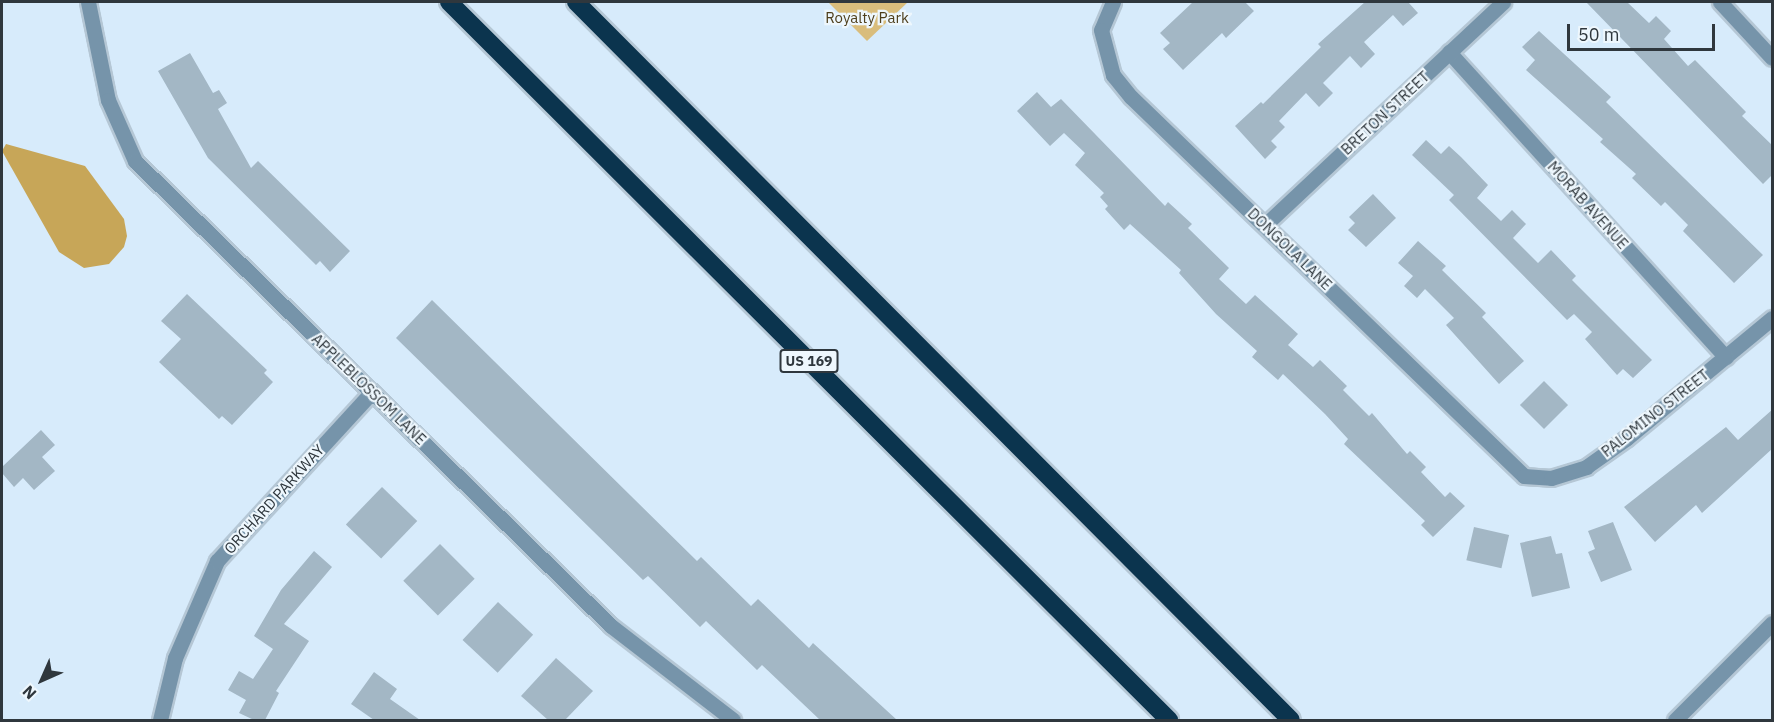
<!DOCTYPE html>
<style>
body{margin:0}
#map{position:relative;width:1774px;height:722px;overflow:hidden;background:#d7ebfb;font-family:"IBM Plex Sans",sans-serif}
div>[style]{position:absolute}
.green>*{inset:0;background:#d9bd7c}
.water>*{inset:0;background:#c7a658}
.building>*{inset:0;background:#a3b7c5;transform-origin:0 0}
.roads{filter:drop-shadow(2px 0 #b5c7d5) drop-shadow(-2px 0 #b5c7d5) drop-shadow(0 2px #b5c7d5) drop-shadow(0 -2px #b5c7d5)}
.minor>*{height:15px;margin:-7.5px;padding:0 7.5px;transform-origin:7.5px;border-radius:7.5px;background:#7694aa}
.highway>*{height:18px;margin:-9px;padding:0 9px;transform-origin:9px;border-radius:9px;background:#0b344e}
span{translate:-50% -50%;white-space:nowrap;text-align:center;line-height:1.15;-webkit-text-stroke:4.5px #eef7fd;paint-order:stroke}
.shield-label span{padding:2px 4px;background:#eef7fd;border:2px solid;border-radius:4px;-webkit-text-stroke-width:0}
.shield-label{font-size:14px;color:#2f373d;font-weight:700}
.park-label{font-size:15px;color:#4e3f1d}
.street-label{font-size:15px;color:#2f373d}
.frame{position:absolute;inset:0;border:3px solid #2f373d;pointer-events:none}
.north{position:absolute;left:12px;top:650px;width:60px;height:60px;-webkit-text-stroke:4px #eef7fd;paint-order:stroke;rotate:225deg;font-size:16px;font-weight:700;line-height:24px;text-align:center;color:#2f373d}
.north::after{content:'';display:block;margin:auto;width:21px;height:27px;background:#2f373d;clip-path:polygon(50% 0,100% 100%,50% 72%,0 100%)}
.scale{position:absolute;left:1567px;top:24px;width:148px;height:27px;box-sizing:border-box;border:3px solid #2f373d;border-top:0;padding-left:8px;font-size:18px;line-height:21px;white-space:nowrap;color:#2f373d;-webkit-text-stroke:4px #eef7fd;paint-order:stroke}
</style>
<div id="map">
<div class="green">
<i style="clip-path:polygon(828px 2px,908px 2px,867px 41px)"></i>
</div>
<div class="water">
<i style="clip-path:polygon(6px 144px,85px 166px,124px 219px,127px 236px,124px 247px,109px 264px,84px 268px,59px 252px,2px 151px)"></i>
</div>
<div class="building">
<i style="clip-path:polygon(1193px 2px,1245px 2px,1254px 11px,1226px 38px,1222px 33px,1183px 70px,1163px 49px,1170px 43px,1160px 33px)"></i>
<i style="clip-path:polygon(1365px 2px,1408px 2px,1418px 13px,1403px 26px,1393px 15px,1364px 42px,1375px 54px,1361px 68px,1350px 56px,1323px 83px,1333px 93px,1319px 107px,1306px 93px,1279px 121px,1285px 127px,1271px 141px,1277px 147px,1265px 159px,1235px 126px,1261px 102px,1263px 104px,1321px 47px,1318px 44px)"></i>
<i style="clip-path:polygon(1586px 2px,1627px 2px,1649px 23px,1656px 16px,1671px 31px,1664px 39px,1688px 66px,1695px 60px,1746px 112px,1742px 116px,1773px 146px,1773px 174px,1763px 184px)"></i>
<i style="clip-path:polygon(1539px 31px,1611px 97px,1606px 102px,1763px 255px,1734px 283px,1683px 231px,1688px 225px,1665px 202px,1661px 206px,1632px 178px,1636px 174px,1600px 142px,1603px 139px,1526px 70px,1535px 60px,1522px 47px)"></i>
<i style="clip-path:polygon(190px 53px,213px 93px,219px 90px,227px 103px,218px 109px,251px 168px,258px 161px,350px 251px,330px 272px,320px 261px,316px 265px,208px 158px,158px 71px)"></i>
<i style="clip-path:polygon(1037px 92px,1051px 107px,1061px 99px,1165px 206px,1168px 202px,1192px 224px,1188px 228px,1229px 268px,1219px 279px,1246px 304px,1255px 295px,1298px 334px,1288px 345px,1313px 367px,1320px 360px,1347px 386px,1343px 390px,1369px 416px,1372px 413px,1407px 454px,1410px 451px,1426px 467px,1421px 472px,1445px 497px,1450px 492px,1465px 506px,1433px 537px,1421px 525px,1425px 521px,1344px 444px,1348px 439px,1325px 414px,1283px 374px,1278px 380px,1252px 357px,1257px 351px,1216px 314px,1179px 273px,1181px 270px,1130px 224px,1124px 230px,1105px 209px,1108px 206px,1100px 197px,1104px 193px,1075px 165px,1085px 153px,1064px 133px,1050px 146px,1017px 111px)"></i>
<i style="clip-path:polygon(1426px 140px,1441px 154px,1449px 146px,1461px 157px,1488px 185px,1477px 198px,1501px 221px,1512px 210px,1526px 224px,1513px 238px,1538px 263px,1551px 250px,1576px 276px,1572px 280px,1652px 360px,1633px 378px,1623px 369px,1617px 375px,1585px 339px,1592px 332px,1574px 314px,1567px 320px,1449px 200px,1454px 195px,1412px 155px)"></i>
<i style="clip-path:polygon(1373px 194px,1396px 218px,1366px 247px,1348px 230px,1355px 223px,1349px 217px)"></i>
<i style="clip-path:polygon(1418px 241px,1446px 266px,1442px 270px,1486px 313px,1482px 317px,1524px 361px,1499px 384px,1446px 325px,1454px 318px,1425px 289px,1417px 298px,1404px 286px,1413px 276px,1398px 263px)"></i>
<i style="clip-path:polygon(187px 294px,267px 370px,264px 373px,273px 382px,232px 425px,222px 416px,219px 419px,159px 362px,181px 339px,161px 321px)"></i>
<i style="clip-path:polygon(432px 300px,697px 561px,701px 557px,751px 606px,758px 599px,809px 648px,813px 643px,897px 720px,820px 720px,762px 665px,757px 670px,706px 621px,700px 627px,648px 576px,643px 580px,396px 338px)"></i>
<i style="left:1544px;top:381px;width:34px;height:34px;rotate:45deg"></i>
<i style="clip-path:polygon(1773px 409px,1773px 448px,1702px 513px,1696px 505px,1655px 542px,1624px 507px,1726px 427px,1738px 440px)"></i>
<i style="clip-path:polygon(41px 430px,55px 445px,42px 457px,55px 471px,34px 490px,23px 478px,14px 487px,2px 473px,2px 467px)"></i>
<i style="left:382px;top:487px;width:49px;height:52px;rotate:44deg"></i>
<i style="clip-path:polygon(1613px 522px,1632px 570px,1601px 582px,1588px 552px,1595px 549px,1588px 531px)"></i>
<i style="left:1474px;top:527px;width:36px;height:34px;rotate:13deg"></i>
<i style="clip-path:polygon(1551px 536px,1556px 554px,1562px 553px,1570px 588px,1532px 597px,1520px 543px)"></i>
<i style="left:440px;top:544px;width:49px;height:52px;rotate:45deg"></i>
<i style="clip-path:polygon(314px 551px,332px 567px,284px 624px,309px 641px,276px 691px,279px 693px,265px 720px,254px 720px,239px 713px,246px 700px,228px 690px,239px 671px,253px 679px,273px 649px,254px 636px,281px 590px)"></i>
<i style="left:498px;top:602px;width:48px;height:52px;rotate:43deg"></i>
<i style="clip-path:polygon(556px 658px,593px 691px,565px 720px,548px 720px,521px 696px)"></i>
<i style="clip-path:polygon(374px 672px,397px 689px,390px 699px,420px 720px,374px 720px,351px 704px)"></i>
</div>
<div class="roads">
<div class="minor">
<i style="left:88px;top:2px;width:100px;rotate:78.5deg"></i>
<i style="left:108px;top:100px;width:67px;rotate:66.1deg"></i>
<i style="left:135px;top:161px;width:665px;rotate:44.33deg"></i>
<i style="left:611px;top:626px;width:154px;rotate:37.6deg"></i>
<i style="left:1113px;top:2px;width:30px;rotate:113deg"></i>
<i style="left:1101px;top:30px;width:47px;rotate:75.1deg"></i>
<i style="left:1113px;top:75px;width:28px;rotate:51deg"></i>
<i style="left:1131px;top:97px;width:546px;rotate:43.96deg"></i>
<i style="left:1524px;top:476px;width:27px;rotate:4deg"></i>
<i style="left:1551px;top:478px;width:37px;rotate:-17deg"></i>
<i style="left:1586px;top:467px;width:50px;rotate:-35.3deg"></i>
<i style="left:1627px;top:438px;width:188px;rotate:-39.6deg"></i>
<i style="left:1720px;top:2px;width:76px;rotate:47.1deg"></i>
<i style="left:1449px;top:52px;width:412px;rotate:47.8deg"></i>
<i style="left:1266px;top:224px;width:325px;rotate:-43.1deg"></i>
<i style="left:160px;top:720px;width:64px;rotate:-76.4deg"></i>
<i style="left:175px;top:658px;width:106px;rotate:-66.6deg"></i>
<i style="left:217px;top:561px;width:229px;rotate:-47.5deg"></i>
<i style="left:1675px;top:720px;width:137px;rotate:-45deg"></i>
</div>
<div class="highway">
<i style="left:449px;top:2px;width:1017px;rotate:44.92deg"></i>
<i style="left:576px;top:2px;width:1013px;rotate:45.12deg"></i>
</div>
</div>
<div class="shield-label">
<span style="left:809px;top:361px">US 169</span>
</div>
<div class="park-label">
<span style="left:867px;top:18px">Royalty Park</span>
</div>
<div class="street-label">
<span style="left:1385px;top:113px;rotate:-43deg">BRETON STREET</span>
<span style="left:1588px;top:205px;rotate:48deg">MORAB AVENUE</span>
<span style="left:1290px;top:249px;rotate:44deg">DONGOLA LANE</span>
<span style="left:369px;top:389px;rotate:44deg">APPLEBLOSSOM LANE</span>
<span style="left:1655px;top:413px;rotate:-38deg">PALOMINO STREET</span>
<span style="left:274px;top:499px;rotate:-48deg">ORCHARD PARKWAY</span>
</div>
<div class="frame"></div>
<div class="north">N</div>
<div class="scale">50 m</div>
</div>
